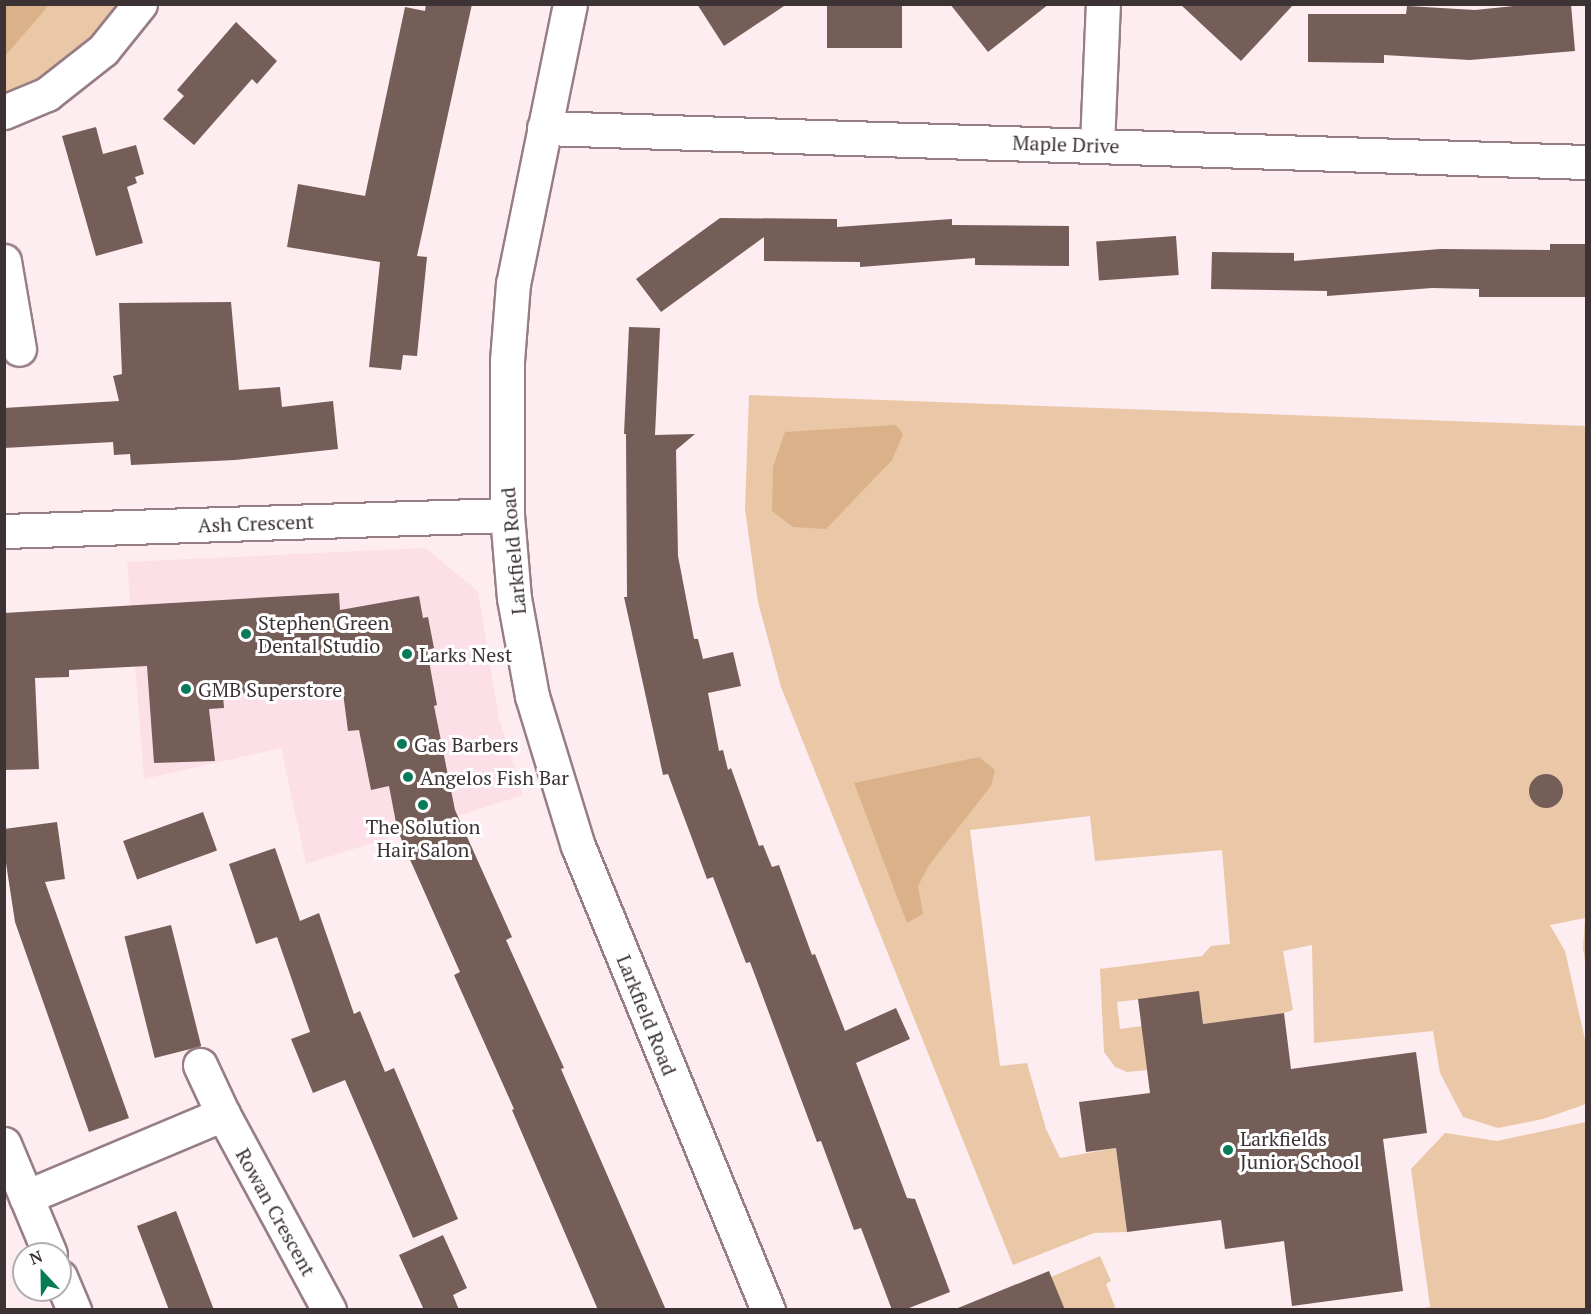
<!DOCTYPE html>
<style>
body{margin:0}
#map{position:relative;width:1591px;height:1314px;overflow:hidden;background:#fdecf0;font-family:"PT Serif",serif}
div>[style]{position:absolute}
.built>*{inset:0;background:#fcdfe7}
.green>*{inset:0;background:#eac7a6}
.forest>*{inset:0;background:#dab188}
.building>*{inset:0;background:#755d58;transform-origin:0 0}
.round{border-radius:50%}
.roads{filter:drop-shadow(2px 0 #977e85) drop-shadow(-2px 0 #977e85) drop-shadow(0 2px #977e85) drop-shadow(0 -2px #977e85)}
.minor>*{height:33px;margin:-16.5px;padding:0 16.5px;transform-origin:16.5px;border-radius:16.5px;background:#fff}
.dots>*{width:16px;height:16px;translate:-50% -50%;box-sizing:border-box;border:3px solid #fff;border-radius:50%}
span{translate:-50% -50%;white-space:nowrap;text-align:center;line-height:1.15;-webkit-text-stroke:6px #fff;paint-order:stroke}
.street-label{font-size:20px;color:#3d3335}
.poi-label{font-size:20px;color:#3d3335}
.left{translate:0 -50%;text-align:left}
.frame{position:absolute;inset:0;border:6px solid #3d3335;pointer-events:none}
.north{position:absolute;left:12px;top:1242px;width:60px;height:60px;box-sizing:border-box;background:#fff;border:2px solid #b1adae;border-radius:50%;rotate:338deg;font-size:16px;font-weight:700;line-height:24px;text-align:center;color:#3d3335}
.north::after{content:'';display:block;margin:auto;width:21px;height:27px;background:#077b58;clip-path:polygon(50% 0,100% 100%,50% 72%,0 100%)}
</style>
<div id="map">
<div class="built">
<i style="clip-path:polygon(425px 548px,478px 591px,499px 719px,523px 795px,306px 864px,281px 748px,144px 779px,127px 562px)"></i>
</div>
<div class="green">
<i style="clip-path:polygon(5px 5px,124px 5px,67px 64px,5px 95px)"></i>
<i style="clip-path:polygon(749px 395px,1586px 426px,1586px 968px,1583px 948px,1585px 918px,1550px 925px,1565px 951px,1586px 1044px,1586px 1104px,1543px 1119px,1498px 1128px,1463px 1117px,1440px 1073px,1433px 1031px,1314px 1043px,1312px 945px,1283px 951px,1293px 1010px,1284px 1013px,1203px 1024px,1199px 992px,1117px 1002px,1120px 1029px,1142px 1026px,1147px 1070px,1127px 1072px,1115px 1067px,1104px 1052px,1100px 969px,1202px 956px,1211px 946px,1230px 944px,1222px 850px,1095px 861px,1090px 816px,970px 830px,1000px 1066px,1027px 1063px,1046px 1129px,1060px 1158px,1116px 1148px,1127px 1232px,1094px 1233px,1013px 1265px,781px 687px,758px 602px,745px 509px)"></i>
<i style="clip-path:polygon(1586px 1122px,1586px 1309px,1416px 1309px,1430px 1307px,1411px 1169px,1445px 1133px,1497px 1141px)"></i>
<i style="clip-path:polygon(1100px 1256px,1111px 1281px,1106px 1284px,1115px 1307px,1110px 1310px,1031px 1310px,1051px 1277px)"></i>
</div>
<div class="forest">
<i style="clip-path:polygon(5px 4px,49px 5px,5px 56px,4px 5px)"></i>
<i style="clip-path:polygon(896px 425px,903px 434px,892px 460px,826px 529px,793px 527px,772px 511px,773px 467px,785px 432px)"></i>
<i style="clip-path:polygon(979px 757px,995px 770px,991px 786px,929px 865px,918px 886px,923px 914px,907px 923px,854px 783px)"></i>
</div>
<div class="building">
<i style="clip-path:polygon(426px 4px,472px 4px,417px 256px,427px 257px,417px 356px,403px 355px,401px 370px,369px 367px,380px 262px,287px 247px,298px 184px,365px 196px,405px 7px,425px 11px)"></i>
<i style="clip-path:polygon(697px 4px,787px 4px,724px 46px)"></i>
<i style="left:827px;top:4px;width:75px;height:44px"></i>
<i style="clip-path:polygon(950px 4px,1049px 4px,988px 52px)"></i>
<i style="clip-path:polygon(1180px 4px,1294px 4px,1241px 61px)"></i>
<i style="clip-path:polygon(1534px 4px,1571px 4px,1575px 51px,1470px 60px,1384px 55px,1384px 63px,1308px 62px,1308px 14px,1406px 14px,1407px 6px,1475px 10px)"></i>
<i style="clip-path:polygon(236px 22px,277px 61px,257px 84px,252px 79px,194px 145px,163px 119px,184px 96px,177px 90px)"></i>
<i style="clip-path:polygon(96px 127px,103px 154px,136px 145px,144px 174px,135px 177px,137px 183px,127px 187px,143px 243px,96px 256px,62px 136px)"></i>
<i style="clip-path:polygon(720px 218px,837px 219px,837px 227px,952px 219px,952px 225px,1069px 226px,1069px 266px,975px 265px,975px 258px,860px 267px,860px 262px,764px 261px,764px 237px,661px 312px,636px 279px)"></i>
<i style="left:1176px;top:236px;width:39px;height:80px;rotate:86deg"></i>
<i style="clip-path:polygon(1550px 244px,1587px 244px,1587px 297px,1479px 297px,1479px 289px,1432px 288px,1327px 296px,1327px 291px,1211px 289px,1212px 252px,1294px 253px,1294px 261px,1440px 249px,1550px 250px)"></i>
<i style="clip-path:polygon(231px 302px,239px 390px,280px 387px,282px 407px,333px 401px,338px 449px,235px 460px,131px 465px,130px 454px,114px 455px,113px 442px,4px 448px,4px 408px,119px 401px,113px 376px,122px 374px,119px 303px)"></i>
<i style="clip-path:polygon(629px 327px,660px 328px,655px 435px,695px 434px,676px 450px,678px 556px,694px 639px,698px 639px,703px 659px,733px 652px,741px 686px,708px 693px,719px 751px,723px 750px,728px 770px,731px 768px,759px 846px,763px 845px,772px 867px,779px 865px,812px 955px,815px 954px,845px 1031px,896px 1008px,910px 1039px,856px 1063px,907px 1198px,915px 1199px,950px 1292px,904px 1310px,892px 1310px,861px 1228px,854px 1230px,821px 1141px,817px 1142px,750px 962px,746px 963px,713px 877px,707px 879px,668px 774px,663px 775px,624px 597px,627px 597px,626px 434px,624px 434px)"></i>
<i style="clip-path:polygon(339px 593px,340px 610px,419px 596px,423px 618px,428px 617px,434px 648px,427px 650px,437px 705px,434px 706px,455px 810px,512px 937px,506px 940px,564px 1068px,561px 1069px,666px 1310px,598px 1310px,512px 1110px,514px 1109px,454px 975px,460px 972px,404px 846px,397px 828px,389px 786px,371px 790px,359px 730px,348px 731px,342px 685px,223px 695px,224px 708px,209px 709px,215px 761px,154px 763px,147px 666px,69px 670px,69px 677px,35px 678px,39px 769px,4px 770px,4px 613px)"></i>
<i class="round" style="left:1529px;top:774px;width:34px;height:34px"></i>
<i style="left:203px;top:812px;width:41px;height:85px;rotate:70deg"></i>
<i style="clip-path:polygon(57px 822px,65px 879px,45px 882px,129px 1118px,89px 1132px,15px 922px,4px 850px,4px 829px)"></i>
<i style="clip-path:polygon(275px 848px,300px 921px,319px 913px,354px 1014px,360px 1011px,385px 1072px,394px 1068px,458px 1219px,413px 1238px,345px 1080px,313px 1093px,291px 1039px,310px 1032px,277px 937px,256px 944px,229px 864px)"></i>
<i style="left:171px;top:925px;width:125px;height:48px;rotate:76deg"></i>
<i style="clip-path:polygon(1199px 991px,1203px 1024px,1284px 1013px,1291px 1069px,1416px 1052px,1427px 1133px,1383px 1139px,1403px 1291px,1292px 1306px,1284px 1241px,1225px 1249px,1221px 1220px,1127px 1232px,1116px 1148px,1086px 1152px,1079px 1102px,1150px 1093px,1138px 999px)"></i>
<i style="clip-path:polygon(176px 1211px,214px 1310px,169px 1310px,137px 1226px)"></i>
<i style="clip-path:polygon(443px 1235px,467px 1288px,453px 1295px,459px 1310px,424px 1310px,399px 1255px)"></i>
<i style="clip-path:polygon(1049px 1271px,1065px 1310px,958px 1310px,958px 1308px)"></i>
</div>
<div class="roads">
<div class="minor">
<i style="left:570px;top:4px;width:285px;rotate:101.5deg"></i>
<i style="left:513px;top:283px;width:78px;rotate:94.4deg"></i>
<i style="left:507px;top:361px;width:154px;rotate:90deg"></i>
<i style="left:507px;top:515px;width:83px;rotate:85.2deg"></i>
<i style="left:514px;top:598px;width:100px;rotate:79.6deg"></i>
<i style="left:532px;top:696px;width:157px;rotate:73deg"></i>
<i style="left:578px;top:846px;width:501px;rotate:67.73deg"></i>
<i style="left:4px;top:112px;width:47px;rotate:-22.7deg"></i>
<i style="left:47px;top:94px;width:71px;rotate:-38.2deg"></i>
<i style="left:103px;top:50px;width:59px;rotate:-51.2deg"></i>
<i style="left:544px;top:128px;width:1043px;rotate:1.87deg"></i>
<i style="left:1097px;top:145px;width:141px;rotate:-87.6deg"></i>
<i style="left:4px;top:261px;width:89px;rotate:80.3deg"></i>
<i style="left:4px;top:531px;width:503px;rotate:-1.82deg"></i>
<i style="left:200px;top:1065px;width:54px;rotate:64.9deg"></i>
<i style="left:223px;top:1114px;width:223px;rotate:61.6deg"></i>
<i style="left:4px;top:1144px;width:119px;rotate:67.3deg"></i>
<i style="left:26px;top:1197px;width:214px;rotate:-22.8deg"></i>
<i style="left:60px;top:1277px;width:36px;rotate:67deg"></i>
</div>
</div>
<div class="dots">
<i style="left:246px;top:634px;background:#077b58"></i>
<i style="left:407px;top:654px;background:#077b58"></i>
<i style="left:186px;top:689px;background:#077b58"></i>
<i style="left:402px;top:744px;background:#077b58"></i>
<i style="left:408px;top:777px;background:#077b58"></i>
<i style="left:423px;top:805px;background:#077b58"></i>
<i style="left:1228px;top:1150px;background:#077b58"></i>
</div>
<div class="street-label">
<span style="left:1066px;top:144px;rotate:2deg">Maple Drive</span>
<span style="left:256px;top:523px;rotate:-2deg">Ash Crescent</span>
<span style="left:513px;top:551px;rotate:-95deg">Larkfield Road</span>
<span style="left:647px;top:1015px;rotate:68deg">Larkfield Road</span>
<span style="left:276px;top:1212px;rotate:61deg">Rowan Crescent</span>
</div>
<div class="poi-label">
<span class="left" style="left:258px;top:634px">Stephen Green<br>Dental Studio</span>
<span class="left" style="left:419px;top:654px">Larks Nest</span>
<span class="left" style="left:198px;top:689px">GMB Superstore</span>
<span class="left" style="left:414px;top:744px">Gas Barbers</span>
<span class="left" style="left:420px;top:777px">Angelos Fish Bar</span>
<span style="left:423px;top:838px">The Solution<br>Hair Salon</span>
<span class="left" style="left:1240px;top:1150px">Larkfields<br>Junior School</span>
</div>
<div class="frame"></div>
<div class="north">N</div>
</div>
